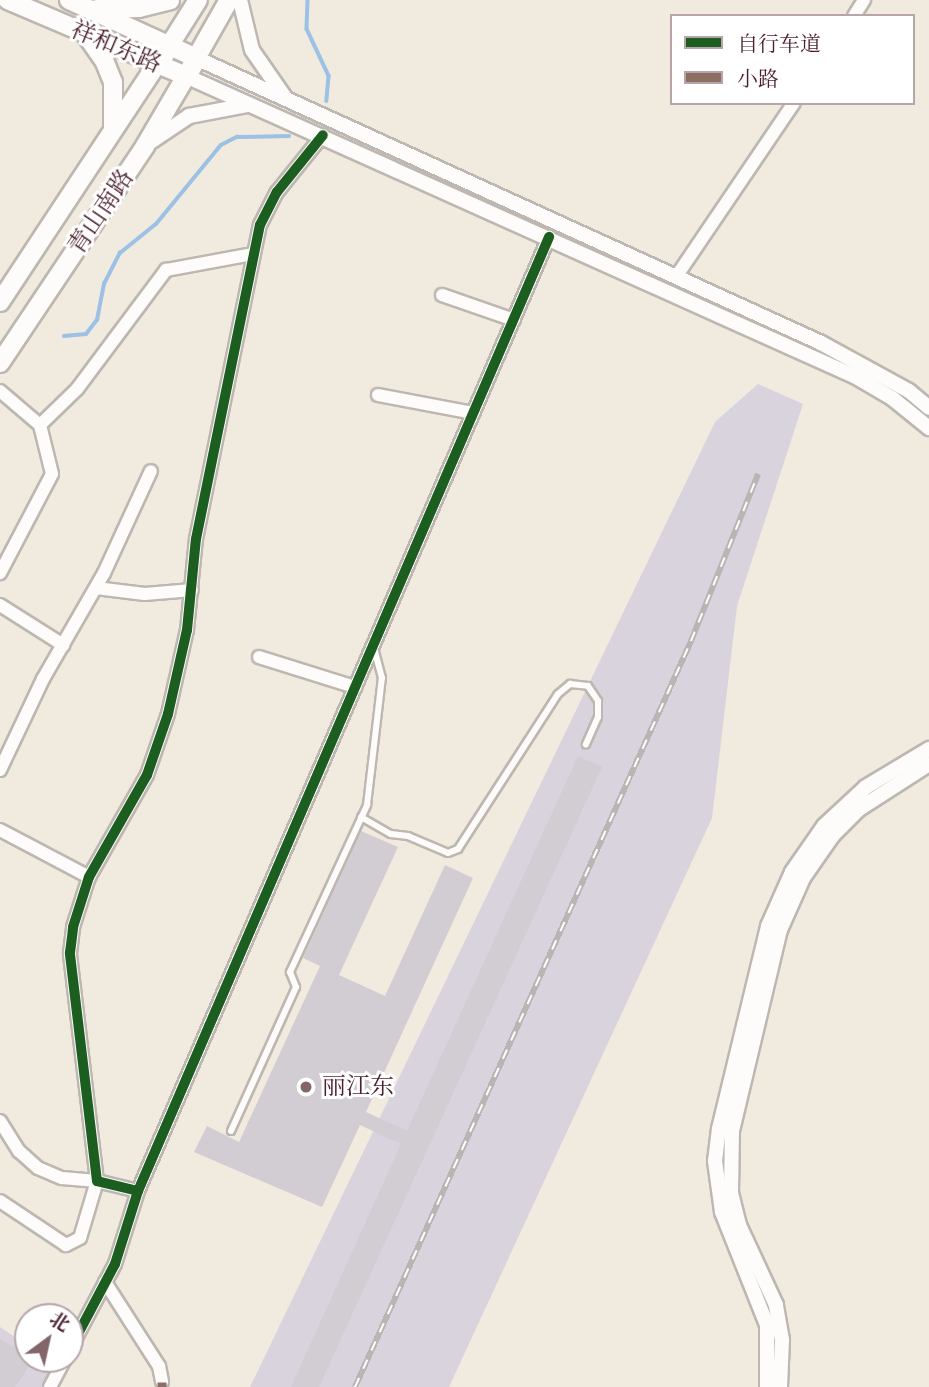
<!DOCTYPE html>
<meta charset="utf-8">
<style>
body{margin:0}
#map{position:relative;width:929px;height:1387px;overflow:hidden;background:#f0eadf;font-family:Alegreya,"Noto Serif SC",serif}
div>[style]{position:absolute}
.industrial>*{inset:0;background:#d8d3dd}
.stream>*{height:3.5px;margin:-1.75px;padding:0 1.75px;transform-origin:1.75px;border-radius:1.75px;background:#9cc1e5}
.building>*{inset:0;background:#d1cdd2}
.roads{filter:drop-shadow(2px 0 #beb7b1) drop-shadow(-2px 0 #beb7b1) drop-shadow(0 2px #beb7b1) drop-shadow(0 -2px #beb7b1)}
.service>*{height:6px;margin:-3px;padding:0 3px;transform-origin:3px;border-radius:3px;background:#fdfcfa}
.minor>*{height:12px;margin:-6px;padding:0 6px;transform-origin:6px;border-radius:6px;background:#fdfcfa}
.tertiary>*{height:14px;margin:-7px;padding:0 7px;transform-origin:7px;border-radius:7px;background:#fdfcfa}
.primary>*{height:18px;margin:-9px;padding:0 9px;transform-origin:9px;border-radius:9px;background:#fdfcfa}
.trunk>*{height:19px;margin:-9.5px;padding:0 9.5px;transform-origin:9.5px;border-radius:9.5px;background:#fdfcfa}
.rail>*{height:6px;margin-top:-3px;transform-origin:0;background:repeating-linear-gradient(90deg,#fff 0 10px,#bab4b4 0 20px);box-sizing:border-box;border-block:2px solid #bab4b4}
.quiet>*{height:9px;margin-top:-4.5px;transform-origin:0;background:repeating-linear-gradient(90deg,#8d6e63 0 18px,transparent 0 27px)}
.cycleway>*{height:10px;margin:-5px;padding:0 5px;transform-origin:5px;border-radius:5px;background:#1b5e20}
.dots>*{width:19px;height:19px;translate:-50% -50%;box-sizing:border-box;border:4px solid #fff;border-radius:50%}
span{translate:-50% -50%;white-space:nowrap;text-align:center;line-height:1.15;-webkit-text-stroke:6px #fff;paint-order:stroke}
.street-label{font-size:24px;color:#4a1f2b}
.poi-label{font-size:24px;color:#4a1f2b}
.left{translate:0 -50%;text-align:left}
.legend{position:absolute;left:670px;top:14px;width:245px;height:91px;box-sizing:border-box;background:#fff;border:2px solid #b7a5aa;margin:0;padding:9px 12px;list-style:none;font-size:21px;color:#4a1f2b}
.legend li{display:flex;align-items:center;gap:14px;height:35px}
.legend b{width:35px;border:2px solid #b7a5aa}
.north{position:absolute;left:14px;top:1303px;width:70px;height:70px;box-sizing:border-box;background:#fff;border:2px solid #b7a5aa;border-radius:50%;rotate:33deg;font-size:19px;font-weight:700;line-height:28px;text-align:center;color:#4a1f2b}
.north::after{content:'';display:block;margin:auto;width:24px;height:32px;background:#84666a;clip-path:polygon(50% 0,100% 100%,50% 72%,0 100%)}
</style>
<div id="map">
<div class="industrial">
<i style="clip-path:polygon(758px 384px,803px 404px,737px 606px,712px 818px,449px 1387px,250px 1387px,715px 422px)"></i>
<i style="clip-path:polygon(0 1327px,28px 1346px,28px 1359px,47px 1359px,56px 1365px,43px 1387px,0 1387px)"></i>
</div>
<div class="stream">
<i style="left:308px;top:0;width:29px;rotate:92deg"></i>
<i style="left:307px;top:29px;width:52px;rotate:64.9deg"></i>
<i style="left:329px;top:76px;width:25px;rotate:95deg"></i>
<i style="left:64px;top:336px;width:22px;rotate:-5deg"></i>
<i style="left:86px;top:334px;width:18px;rotate:-52deg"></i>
<i style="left:97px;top:320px;width:37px;rotate:-79deg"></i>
<i style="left:104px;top:284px;width:35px;rotate:-63deg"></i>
<i style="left:120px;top:253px;width:46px;rotate:-38.9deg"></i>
<i style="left:156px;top:224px;width:102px;rotate:-50.6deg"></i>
<i style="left:221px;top:145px;width:18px;rotate:-27deg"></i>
<i style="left:237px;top:137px;width:52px;rotate:-1.1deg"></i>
</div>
<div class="building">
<i style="clip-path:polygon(578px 756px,602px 767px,319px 1387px,291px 1387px,401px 1144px,360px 1125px,322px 1207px,194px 1152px,207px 1126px,239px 1142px,320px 966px,303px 958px,361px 831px,398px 847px,339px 975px,385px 996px,445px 865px,473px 878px,366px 1112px,407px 1131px)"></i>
<i style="clip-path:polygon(0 1339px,34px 1359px,15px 1387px,0 1387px)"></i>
</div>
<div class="roads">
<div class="service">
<i style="left:361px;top:817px;width:34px;rotate:30deg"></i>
<i style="left:391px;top:834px;width:17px;rotate:7deg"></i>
<i style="left:408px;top:836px;width:43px;rotate:23deg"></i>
<i style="left:448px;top:853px;width:11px;rotate:-22deg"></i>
<i style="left:458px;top:849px;width:184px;rotate:-57.2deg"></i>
<i style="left:558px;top:694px;width:16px;rotate:-40deg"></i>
<i style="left:570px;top:684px;width:18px;rotate:6deg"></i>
<i style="left:588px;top:686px;width:18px;rotate:56deg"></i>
<i style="left:598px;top:701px;width:16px;rotate:90deg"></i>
<i style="left:598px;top:717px;width:30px;rotate:114deg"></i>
<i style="left:231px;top:1131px;width:158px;rotate:-65.7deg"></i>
<i style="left:296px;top:987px;width:16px;rotate:-112deg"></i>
<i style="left:290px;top:972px;width:184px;rotate:-65.2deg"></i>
<i style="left:367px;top:805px;width:128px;rotate:-83.3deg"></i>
<i style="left:382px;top:678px;width:30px;rotate:-105deg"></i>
</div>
<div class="minor">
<i style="left:854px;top:16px;width:19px;rotate:-58deg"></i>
<i style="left:676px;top:277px;width:210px;rotate:-55.9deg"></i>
<i style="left:442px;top:295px;width:76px;rotate:19.1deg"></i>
<i style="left:0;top:391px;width:52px;rotate:40.4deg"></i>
<i style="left:40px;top:425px;width:50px;rotate:76.2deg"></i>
<i style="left:52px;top:474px;width:112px;rotate:117.7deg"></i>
<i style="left:378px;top:395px;width:97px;rotate:10.7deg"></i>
<i style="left:40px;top:425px;width:52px;rotate:-44.2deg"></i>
<i style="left:77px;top:389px;width:149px;rotate:-53.2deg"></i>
<i style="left:166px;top:270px;width:87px;rotate:-10.5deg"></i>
<i style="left:96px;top:588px;width:49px;rotate:7deg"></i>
<i style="left:145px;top:594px;width:47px;rotate:-4.9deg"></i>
<i style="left:0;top:605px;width:75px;rotate:32.4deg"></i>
<i style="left:259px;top:657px;width:101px;rotate:17.4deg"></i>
<i style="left:0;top:770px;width:101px;rotate:-64.7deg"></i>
<i style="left:43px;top:679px;width:122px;rotate:-60.1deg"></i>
<i style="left:104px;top:573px;width:112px;rotate:-65.3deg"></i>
<i style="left:0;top:830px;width:101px;rotate:27.8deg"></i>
<i style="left:0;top:1121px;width:36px;rotate:58deg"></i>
<i style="left:19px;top:1151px;width:25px;rotate:42deg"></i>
<i style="left:38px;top:1168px;width:26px;rotate:23deg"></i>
<i style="left:62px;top:1178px;width:35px;rotate:5deg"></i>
<i style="left:97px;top:1181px;width:59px;rotate:106.6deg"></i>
<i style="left:80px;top:1238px;width:16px;rotate:153deg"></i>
<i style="left:66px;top:1245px;width:79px;rotate:-146.3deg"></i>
<i style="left:138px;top:1191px;width:42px;rotate:-166.3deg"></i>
<i style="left:97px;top:1181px;width:230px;rotate:-96.8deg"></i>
<i style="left:70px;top:953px;width:26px;rotate:-83deg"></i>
<i style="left:73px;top:927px;width:52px;rotate:-72.3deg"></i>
<i style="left:89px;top:877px;width:117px;rotate:-60.4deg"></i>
<i style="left:147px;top:775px;width:65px;rotate:-71deg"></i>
<i style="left:168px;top:714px;width:86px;rotate:-77.3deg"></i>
<i style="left:187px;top:630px;width:91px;rotate:-84.4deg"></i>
<i style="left:196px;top:539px;width:320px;rotate:-78.5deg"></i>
<i style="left:260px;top:225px;width:37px;rotate:-63deg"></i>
<i style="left:277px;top:192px;width:73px;rotate:-51.1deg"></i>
<i style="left:105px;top:1282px;width:100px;rotate:57.3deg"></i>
<i style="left:159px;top:1366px;width:16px;rotate:79deg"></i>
<i style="left:70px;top:1349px;width:96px;rotate:-62.1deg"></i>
<i style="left:115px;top:1264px;width:77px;rotate:-72.5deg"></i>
<i style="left:138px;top:1191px;width:1039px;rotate:-66.69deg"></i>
<i style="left:50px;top:1387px;width:32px;rotate:-62deg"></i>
</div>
<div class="tertiary">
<i style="left:240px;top:0;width:51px;rotate:76.5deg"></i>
<i style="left:252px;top:50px;width:56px;rotate:55.2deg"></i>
<i style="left:196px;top:58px;width:687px;rotate:24.51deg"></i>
<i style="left:821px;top:343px;width:100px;rotate:28.6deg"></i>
<i style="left:909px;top:391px;width:26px;rotate:40deg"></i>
<i style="left:186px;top:76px;width:735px;rotate:24.19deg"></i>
<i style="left:856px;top:377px;width:42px;rotate:30.3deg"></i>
<i style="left:892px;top:398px;width:48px;rotate:39deg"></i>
<i style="left:152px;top:141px;width:45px;rotate:-34deg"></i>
<i style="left:189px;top:116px;width:60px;rotate:-10.6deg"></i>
<i style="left:767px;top:1387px;width:62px;rotate:-90deg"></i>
<i style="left:767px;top:1325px;width:122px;rotate:-111.7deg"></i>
<i style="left:722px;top:1212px;width:51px;rotate:-97.8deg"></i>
<i style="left:715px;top:1161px;width:32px;rotate:-83deg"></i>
<i style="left:719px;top:1129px;width:209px;rotate:-76.4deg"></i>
<i style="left:768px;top:926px;width:59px;rotate:-66deg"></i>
<i style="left:792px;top:872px;width:56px;rotate:-55.2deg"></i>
<i style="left:824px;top:826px;width:57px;rotate:-42.9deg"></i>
<i style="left:866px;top:787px;width:74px;rotate:-31.1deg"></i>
<i style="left:780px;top:1387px;width:47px;rotate:-87.6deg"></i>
<i style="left:782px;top:1340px;width:36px;rotate:-100deg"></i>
<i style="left:776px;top:1305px;width:88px;rotate:-114.8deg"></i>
<i style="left:739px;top:1225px;width:33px;rotate:-104deg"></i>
<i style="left:731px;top:1193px;width:62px;rotate:-89.1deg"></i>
<i style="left:732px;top:1131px;width:207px;rotate:-76.6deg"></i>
<i style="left:780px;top:930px;width:57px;rotate:-66.1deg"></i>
<i style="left:803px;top:878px;width:52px;rotate:-55.1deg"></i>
<i style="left:833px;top:835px;width:37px;rotate:-45deg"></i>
<i style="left:859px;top:809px;width:83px;rotate:-32.7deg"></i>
</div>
<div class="primary">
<i style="left:69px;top:0;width:140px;rotate:24.5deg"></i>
<i style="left:196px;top:58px;width:67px;rotate:-60.4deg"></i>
<i style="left:97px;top:9px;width:42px;rotate:-1.4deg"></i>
<i style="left:139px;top:8px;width:32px;rotate:-14deg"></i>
<i style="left:87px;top:36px;width:29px;rotate:55deg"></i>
<i style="left:104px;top:60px;width:24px;rotate:68deg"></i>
<i style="left:113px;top:82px;width:44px;rotate:90deg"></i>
<i style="left:169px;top:46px;width:54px;rotate:-57.8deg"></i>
<i style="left:0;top:302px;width:285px;rotate:-56.6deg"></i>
<i style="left:0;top:363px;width:261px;rotate:-56.2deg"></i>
<i style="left:145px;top:146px;width:81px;rotate:-59.6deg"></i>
<i style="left:186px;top:76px;width:194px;rotate:-156.9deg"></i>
</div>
<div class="trunk">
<i style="left:157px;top:64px;width:22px;rotate:-56deg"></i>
<i style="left:186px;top:76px;width:21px;rotate:-61deg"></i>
</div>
</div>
<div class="rail">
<i style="left:355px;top:1387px;width:818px;rotate:-65.75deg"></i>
<i style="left:691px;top:641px;width:180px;rotate:-68.1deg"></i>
</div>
<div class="quiet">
<i style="left:162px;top:1387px;width:5px;rotate:-90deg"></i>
</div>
<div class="cycleway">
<i style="left:138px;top:1191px;width:42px;rotate:-166.3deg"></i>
<i style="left:97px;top:1181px;width:230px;rotate:-96.8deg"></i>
<i style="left:70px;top:953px;width:26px;rotate:-83deg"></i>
<i style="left:73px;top:927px;width:52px;rotate:-72.3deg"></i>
<i style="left:89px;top:877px;width:117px;rotate:-60.4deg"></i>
<i style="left:147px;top:775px;width:65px;rotate:-71deg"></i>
<i style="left:168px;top:714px;width:86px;rotate:-77.3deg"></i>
<i style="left:187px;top:630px;width:91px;rotate:-84.4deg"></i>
<i style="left:196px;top:539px;width:320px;rotate:-78.5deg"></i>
<i style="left:260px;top:225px;width:37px;rotate:-63deg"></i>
<i style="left:277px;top:192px;width:73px;rotate:-51.1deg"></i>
<i style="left:70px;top:1349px;width:96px;rotate:-62.1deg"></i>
<i style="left:115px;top:1264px;width:77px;rotate:-72.5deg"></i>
<i style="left:138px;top:1191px;width:1039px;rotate:-66.69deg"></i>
</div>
<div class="dots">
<i style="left:306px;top:1087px;background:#84666a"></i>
</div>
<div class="street-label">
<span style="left:116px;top:47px;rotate:23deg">祥和东路</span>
<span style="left:101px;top:212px;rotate:-56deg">青山南路</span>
</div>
<div class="poi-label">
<span class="left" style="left:322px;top:1087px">丽江东</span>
</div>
<ul class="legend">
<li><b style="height:9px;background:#1b5e20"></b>自行车道</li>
<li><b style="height:9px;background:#8d6e63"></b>小路</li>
</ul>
<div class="north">北</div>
</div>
